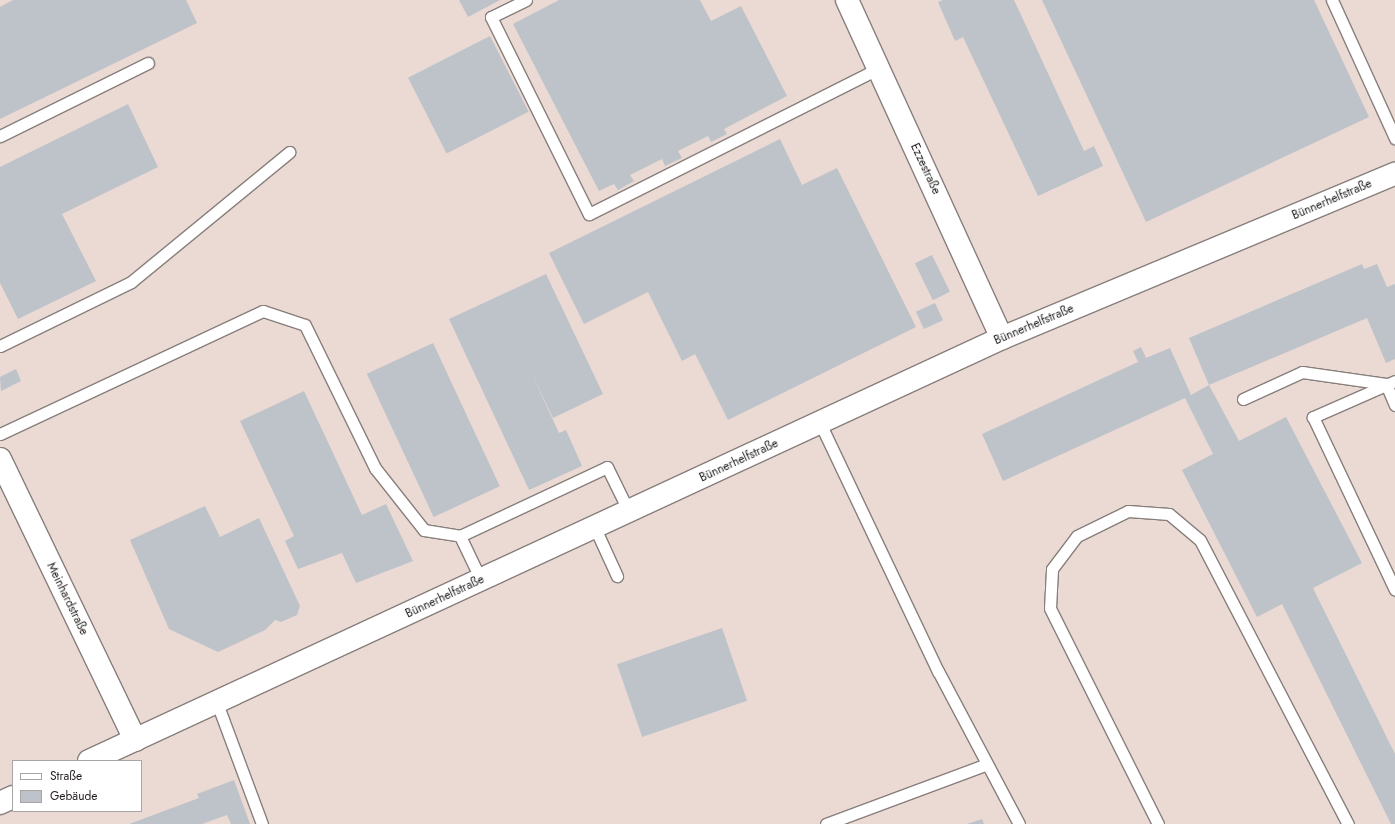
<!DOCTYPE html>
<meta charset="utf-8">
<style>
body{margin:0}
#map{position:relative;width:1395px;height:824px;overflow:hidden;background:#f0e7e4;font-family:Jost,sans-serif}
div>[style]{position:absolute}
.built>*{inset:0;background:#ebd9d3}
.building>*{inset:0;background:#bdc3c9;transform-origin:0 0}
.roads{filter:drop-shadow(1px 0 #877f7c) drop-shadow(-1px 0 #877f7c) drop-shadow(0 1px #877f7c) drop-shadow(0 -1px #877f7c)}
.service>*{height:11px;margin:-5.5px;padding:0 5.5px;transform-origin:5.5px;border-radius:5.5px;background:#fff}
.minor>*{height:22px;margin:-11px;padding:0 11px;transform-origin:11px;border-radius:11px;background:#fff}
span{translate:-50% -50%;white-space:nowrap;text-align:center;line-height:1.15;-webkit-text-stroke:3px #fff;paint-order:stroke}
.street-label{font-size:12px;color:#221e1d}
.legend{position:absolute;left:12px;top:760px;width:130px;height:52px;box-sizing:border-box;background:#fff;border:1px solid #a7a5a5;margin:0;padding:5px 7px;list-style:none;font-size:12px;color:#221e1d}
.legend li{display:flex;align-items:center;gap:8px;height:20px}
.legend b{width:20px;border:1px solid #a7a5a5}
</style>
<div id="map">
<div class="built">
<i style="clip-path:polygon(evenodd,0 0,1395px 0,1395px 824px,0 824px,0 0,13px 761px,141px 761px,141px 811px,13px 811px,13px 761px)"></i>
</div>
<div class="building">
<i style="clip-path:polygon(13px 0,186px 0,197px 23px,0 119px,0 7px)"></i>
<i style="clip-path:polygon(459px 0,500px 0,468px 17px)"></i>
<i style="clip-path:polygon(559px 0,700px 0,711px 21px,741px 6px,787px 96px,724px 129px,727px 134px,711px 142px,708px 136px,678px 151px,682px 158px,665px 166px,662px 159px,630px 175px,634px 181px,618px 190px,614px 184px,599px 191px,513px 24px)"></i>
<i style="clip-path:polygon(943px 0,1014px 0,1084px 151px,1094px 146px,1103px 166px,1038px 196px,963px 37px,955px 41px,938px 2px)"></i>
<i style="clip-path:polygon(1042px 0,1314px 0,1369px 117px,1146px 222px)"></i>
<i style="left:490px;top:36px;width:85px;height:92px;rotate:63deg"></i>
<i style="clip-path:polygon(128px 104px,158px 167px,62px 214px,96px 281px,18px 319px,0 283px,0 167px)"></i>
<i style="clip-path:polygon(780px 139px,802px 185px,837px 168px,916px 327px,728px 420px,695px 354px,682px 361px,648px 292px,584px 324px,549px 253px)"></i>
<i style="left:932px;top:255px;width:41px;height:19px;rotate:64deg"></i>
<i style="clip-path:polygon(1362px 264px,1364px 269px,1377px 264px,1387px 287px,1395px 284px,1395px 359px,1386px 363px,1367px 318px,1209px 385px,1189px 338px)"></i>
<i style="clip-path:polygon(546px 274px,603px 394px,553px 418px,529px 368px,559px 433px,566px 430px,582px 466px,529px 490px,449px 319px)"></i>
<i style="left:935px;top:303px;width:19px;height:21px;rotate:65deg"></i>
<i style="left:433px;top:343px;width:158px;height:73px;rotate:65deg"></i>
<i style="clip-path:polygon(1141px 347px,1146px 358px,1170px 348px,1191px 395px,1209px 385px,1239px 441px,1286px 417px,1362px 563px,1313px 588px,1395px 754px,1395px 824px,1391px 824px,1282px 604px,1257px 617px,1182px 470px,1213px 454px,1185px 398px,1003px 481px,982px 434px,1138px 362px,1133px 351px)"></i>
<i style="clip-path:polygon(16px 369px,21px 381px,1px 391px,0 377px)"></i>
<i style="clip-path:polygon(304px 391px,362px 515px,386px 504px,413px 561px,356px 583px,342px 553px,298px 569px,285px 541px,294px 536px,240px 421px)"></i>
<i style="clip-path:polygon(205px 506px,220px 537px,259px 518px,300px 606px,297px 615px,281px 622px,275px 620px,265px 630px,218px 652px,169px 629px,130px 540px)"></i>
<i style="left:722px;top:628px;width:77px;height:111px;rotate:71deg"></i>
<i style="clip-path:polygon(234px 780px,250px 824px,231px 824px,227px 815px,202px 824px,129px 824px,199px 798px,197px 794px)"></i>
<i style="clip-path:polygon(982px 819px,984px 824px,967px 824px)"></i>
</div>
<div class="roads">
<div class="service">
<i style="left:526px;top:0;width:39px;rotate:154deg"></i>
<i style="left:491px;top:17px;width:220px;rotate:63.6deg"></i>
<i style="left:589px;top:214px;width:325px;rotate:-26.7deg"></i>
<i style="left:1332px;top:0;width:152px;rotate:65.5deg"></i>
<i style="left:0;top:136px;width:165px;rotate:-26.3deg"></i>
<i style="left:0;top:346px;width:146px;rotate:-26deg"></i>
<i style="left:131px;top:282px;width:205px;rotate:-39.4deg"></i>
<i style="left:1395px;top:381px;width:90px;rotate:156.3deg"></i>
<i style="left:1313px;top:417px;width:191px;rotate:64.6deg"></i>
<i style="left:1243px;top:399px;width:65px;rotate:-24.6deg"></i>
<i style="left:1302px;top:372px;width:85px;rotate:8.1deg"></i>
<i style="left:1386px;top:384px;width:23px;rotate:67deg"></i>
<i style="left:820px;top:423px;width:275px;rotate:64.6deg"></i>
<i style="left:938px;top:671px;width:173px;rotate:62.1deg"></i>
<i style="left:0;top:434px;width:290px;rotate:-25.1deg"></i>
<i style="left:263px;top:311px;width:44px;rotate:18.4deg"></i>
<i style="left:305px;top:325px;width:159px;rotate:63.9deg"></i>
<i style="left:375px;top:468px;width:79px;rotate:51.7deg"></i>
<i style="left:424px;top:530px;width:36px;rotate:9deg"></i>
<i style="left:595px;top:528px;width:53px;rotate:65.4deg"></i>
<i style="left:481px;top:580px;width:49px;rotate:-115.5deg"></i>
<i style="left:460px;top:536px;width:162px;rotate:-25.1deg"></i>
<i style="left:607px;top:467px;width:50px;rotate:63.9deg"></i>
<i style="left:217px;top:703px;width:129px;rotate:69.6deg"></i>
<i style="left:826px;top:824px;width:170px;rotate:-20.4deg"></i>
<i style="left:1158px;top:824px;width:241px;rotate:-116.6deg"></i>
<i style="left:1050px;top:608px;width:39px;rotate:-87deg"></i>
<i style="left:1052px;top:569px;width:41px;rotate:-52.9deg"></i>
<i style="left:1077px;top:536px;width:57px;rotate:-26.1deg"></i>
<i style="left:1128px;top:511px;width:41px;rotate:4.2deg"></i>
<i style="left:1169px;top:514px;width:40px;rotate:40deg"></i>
<i style="left:1200px;top:540px;width:320px;rotate:62.5deg"></i>
</div>
<div class="minor">
<i style="left:847px;top:0;width:372px;rotate:65.4deg"></i>
<i style="left:0;top:459px;width:312px;rotate:64.3deg"></i>
<i style="left:89px;top:761px;width:1006px;rotate:-24.86deg"></i>
<i style="left:1002px;top:338px;width:426px;rotate:-22.7deg"></i>
<i style="left:0;top:803px;width:14px;rotate:-25deg"></i>
</div>
</div>
<div class="street-label">
<span style="left:925px;top:169px;rotate:65deg">Ezzestraße</span>
<span style="left:1332px;top:200px;rotate:-23deg">Bünnerhelfstraße</span>
<span style="left:1034px;top:325px;rotate:-23deg">Bünnerhelfstraße</span>
<span style="left:739px;top:461px;rotate:-25deg">Bünnerhelfstraße</span>
<span style="left:445px;top:597px;rotate:-25deg">Bünnerhelfstraße</span>
<span style="left:67px;top:599px;rotate:64deg">Meinhardstraße</span>
</div>
<ul class="legend">
<li><b style="height:5px;background:#fff"></b>Straße</li>
<li><b style="height:11px;background:#bdc3c9"></b>Gebäude</li>
</ul>
</div>
